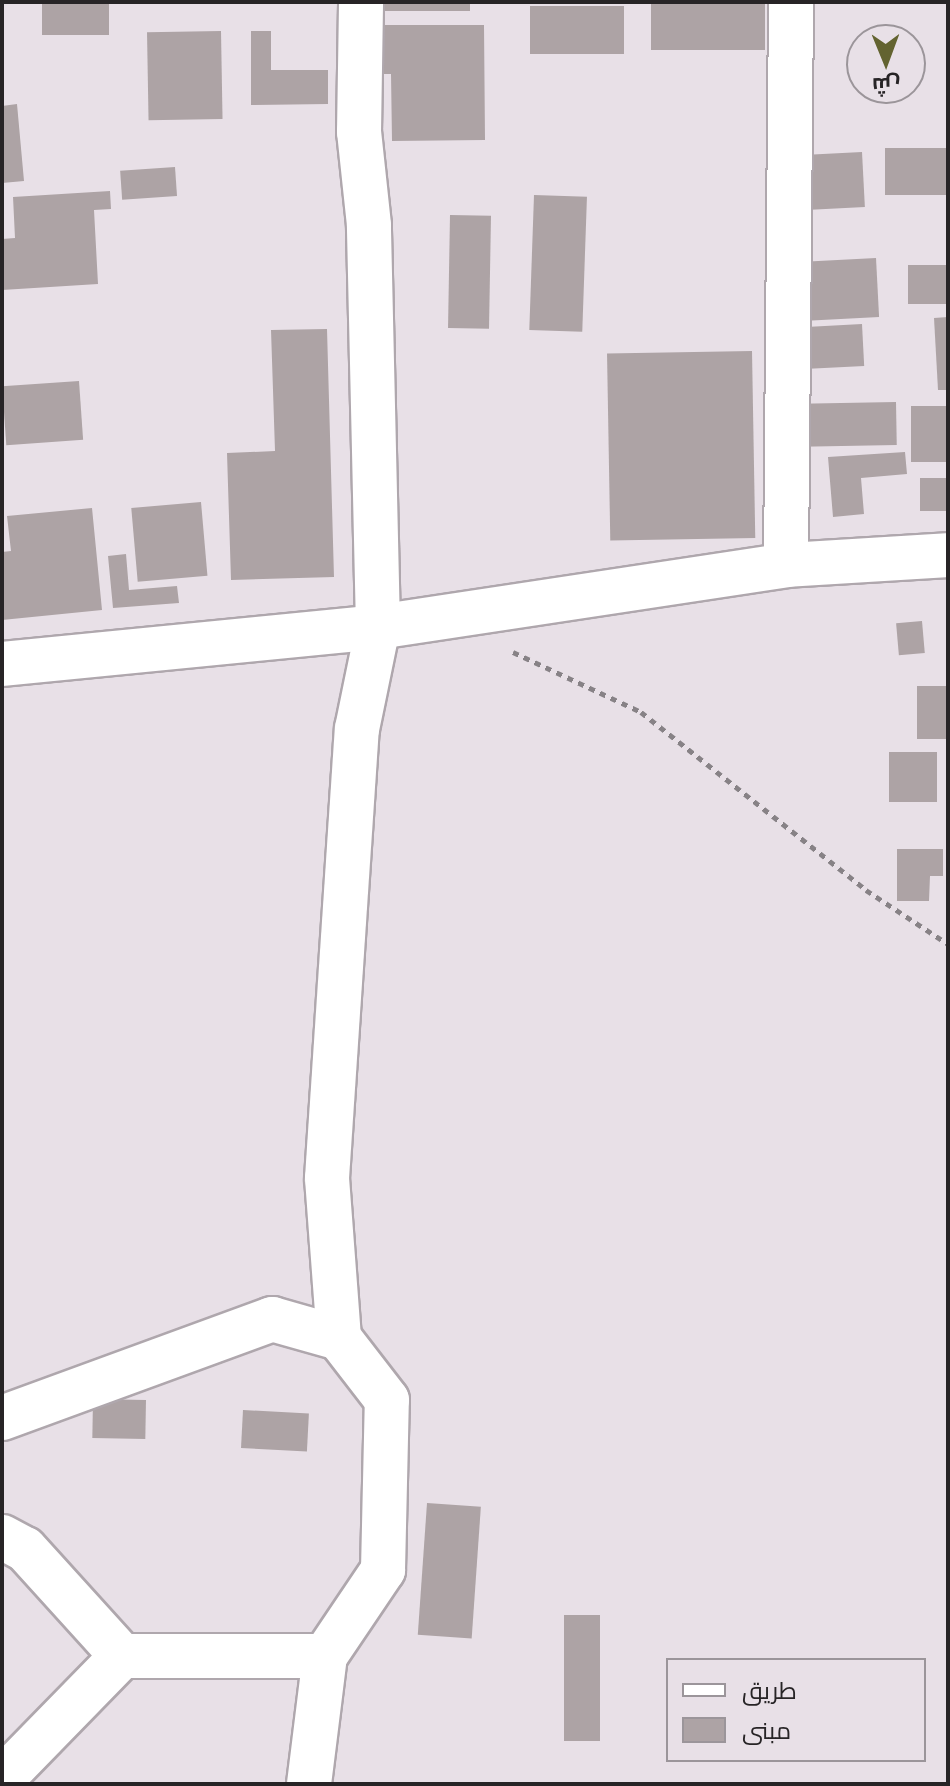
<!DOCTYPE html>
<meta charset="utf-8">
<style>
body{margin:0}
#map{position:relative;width:950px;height:1786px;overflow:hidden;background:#e8e0e7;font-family:Commissioner,Cairo,sans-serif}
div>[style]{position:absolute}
.building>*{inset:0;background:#ada3a5;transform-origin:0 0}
.path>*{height:5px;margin-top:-2.5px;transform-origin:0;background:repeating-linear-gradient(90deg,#878286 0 6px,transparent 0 12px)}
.roads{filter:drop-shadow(2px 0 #afa7ad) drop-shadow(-2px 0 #afa7ad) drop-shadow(0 2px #afa7ad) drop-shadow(0 -2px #afa7ad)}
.minor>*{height:44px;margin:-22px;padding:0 22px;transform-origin:22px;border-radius:22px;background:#fff}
span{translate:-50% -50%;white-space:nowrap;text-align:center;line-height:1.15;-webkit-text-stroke:8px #e8e0e7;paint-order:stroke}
.frame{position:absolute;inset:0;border:4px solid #272426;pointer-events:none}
.legend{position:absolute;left:666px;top:1658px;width:260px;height:104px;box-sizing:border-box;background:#e8e0e7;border:2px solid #9b959a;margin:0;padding:10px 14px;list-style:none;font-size:24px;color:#272426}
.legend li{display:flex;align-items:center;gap:16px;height:40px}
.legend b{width:40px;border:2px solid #9b959a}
.north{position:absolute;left:846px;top:24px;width:80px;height:80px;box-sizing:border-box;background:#e8e0e7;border:2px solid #9b959a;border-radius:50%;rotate:179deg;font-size:22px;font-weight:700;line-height:32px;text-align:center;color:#272426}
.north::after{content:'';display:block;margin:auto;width:28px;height:36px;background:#636330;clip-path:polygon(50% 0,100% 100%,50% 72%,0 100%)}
</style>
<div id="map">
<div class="building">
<i style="left:42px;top:2px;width:67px;height:33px"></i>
<i style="left:384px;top:2px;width:86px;height:9px"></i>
<i style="left:651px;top:2px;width:114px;height:48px"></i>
<i style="left:530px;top:6px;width:94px;height:48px"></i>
<i style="clip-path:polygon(376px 25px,484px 25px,485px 140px,392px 141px,391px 74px,377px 74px)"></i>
<i style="left:221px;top:31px;width:88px;height:74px;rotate:89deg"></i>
<i style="clip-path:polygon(251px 31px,271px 31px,271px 70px,328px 70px,328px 104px,251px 105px)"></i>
<i style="clip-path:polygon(17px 104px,24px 181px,2px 183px,2px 106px)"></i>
<i style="left:948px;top:148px;width:47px;height:63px;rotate:90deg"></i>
<i style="left:862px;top:152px;width:55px;height:54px;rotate:87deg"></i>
<i style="left:175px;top:167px;width:29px;height:55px;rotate:86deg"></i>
<i style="clip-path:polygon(110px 191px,111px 209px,94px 210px,98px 284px,2px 290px,2px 239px,15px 238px,13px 197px)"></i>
<i style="left:534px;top:195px;width:53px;height:135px;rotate:2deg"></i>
<i style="left:450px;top:215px;width:41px;height:113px;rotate:1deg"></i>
<i style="left:876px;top:258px;width:59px;height:77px;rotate:87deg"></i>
<i style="left:948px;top:265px;width:39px;height:40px;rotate:90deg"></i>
<i style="clip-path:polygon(948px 317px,948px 390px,938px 390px,934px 318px)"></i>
<i style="left:862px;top:324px;width:42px;height:65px;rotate:87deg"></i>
<i style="clip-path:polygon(327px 329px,334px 577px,231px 580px,227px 453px,275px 451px,271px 330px)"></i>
<i style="left:752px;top:351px;width:187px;height:145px;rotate:89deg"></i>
<i style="left:79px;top:381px;width:59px;height:77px;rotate:86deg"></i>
<i style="left:896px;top:402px;width:43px;height:96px;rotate:89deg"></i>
<i style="left:948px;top:406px;width:56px;height:37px;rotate:90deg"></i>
<i style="clip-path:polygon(905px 452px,907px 474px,861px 478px,864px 514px,833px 517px,828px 457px)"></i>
<i style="left:948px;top:478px;width:33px;height:28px;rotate:90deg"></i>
<i style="left:201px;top:502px;width:74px;height:70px;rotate:85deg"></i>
<i style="clip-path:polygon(92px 508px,102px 610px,2px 620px,2px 552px,11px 551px,7px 516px)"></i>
<i style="clip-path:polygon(126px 554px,129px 590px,177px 586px,179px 603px,113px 608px,108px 556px)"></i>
<i style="left:922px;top:621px;width:32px;height:26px;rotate:85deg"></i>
<i style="left:917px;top:686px;width:31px;height:53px"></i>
<i style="left:937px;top:752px;width:50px;height:48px;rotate:90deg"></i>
<i style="clip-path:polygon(897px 849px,943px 849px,943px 876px,930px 876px,929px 901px,897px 901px)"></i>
<i style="left:93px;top:1399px;width:53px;height:39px;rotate:1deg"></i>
<i style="left:243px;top:1410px;width:66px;height:38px;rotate:3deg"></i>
<i style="left:427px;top:1503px;width:54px;height:132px;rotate:4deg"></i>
<i style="left:564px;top:1615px;width:36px;height:126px"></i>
</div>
<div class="path">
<i style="left:513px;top:652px;width:141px;rotate:25.1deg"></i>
<i style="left:641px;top:712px;width:287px;rotate:38.3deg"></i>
<i style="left:866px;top:890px;width:98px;rotate:33.4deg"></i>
</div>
<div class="roads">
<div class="minor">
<i style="left:786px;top:565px;width:563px;rotate:-89.49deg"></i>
<i style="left:2px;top:664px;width:378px;rotate:-5.6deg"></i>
<i style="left:378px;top:627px;width:413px;rotate:-8.6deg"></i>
<i style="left:786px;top:565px;width:162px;rotate:-3.5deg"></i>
<i style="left:2px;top:1418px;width:288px;rotate:-20.1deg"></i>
<i style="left:272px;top:1319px;width:70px;rotate:15.8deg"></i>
<i style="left:2px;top:1537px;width:26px;rotate:28deg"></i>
<i style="left:25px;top:1549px;width:144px;rotate:47.8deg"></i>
<i style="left:122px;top:1656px;width:172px;rotate:134.3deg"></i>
<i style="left:122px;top:1656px;width:203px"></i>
<i style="left:309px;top:1784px;width:129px;rotate:-82.9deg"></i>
<i style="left:325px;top:1656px;width:104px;rotate:-56deg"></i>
<i style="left:383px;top:1570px;width:170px;rotate:-88.7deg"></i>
<i style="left:387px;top:1400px;width:78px;rotate:-127.7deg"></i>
<i style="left:339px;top:1338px;width:160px;rotate:-94.3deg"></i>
<i style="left:327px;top:1178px;width:450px;rotate:-86.2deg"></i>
<i style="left:357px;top:729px;width:104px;rotate:-78.4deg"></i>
<i style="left:378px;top:627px;width:402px;rotate:-91.3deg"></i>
<i style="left:369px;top:225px;width:94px;rotate:-96.1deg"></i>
<i style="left:359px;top:132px;width:130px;rotate:-89.1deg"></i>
</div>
</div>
<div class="frame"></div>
<ul class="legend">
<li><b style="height:10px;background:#fff"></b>طريق</li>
<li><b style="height:22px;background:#ada3a5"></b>مبنى</li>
</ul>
<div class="north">ش</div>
</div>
